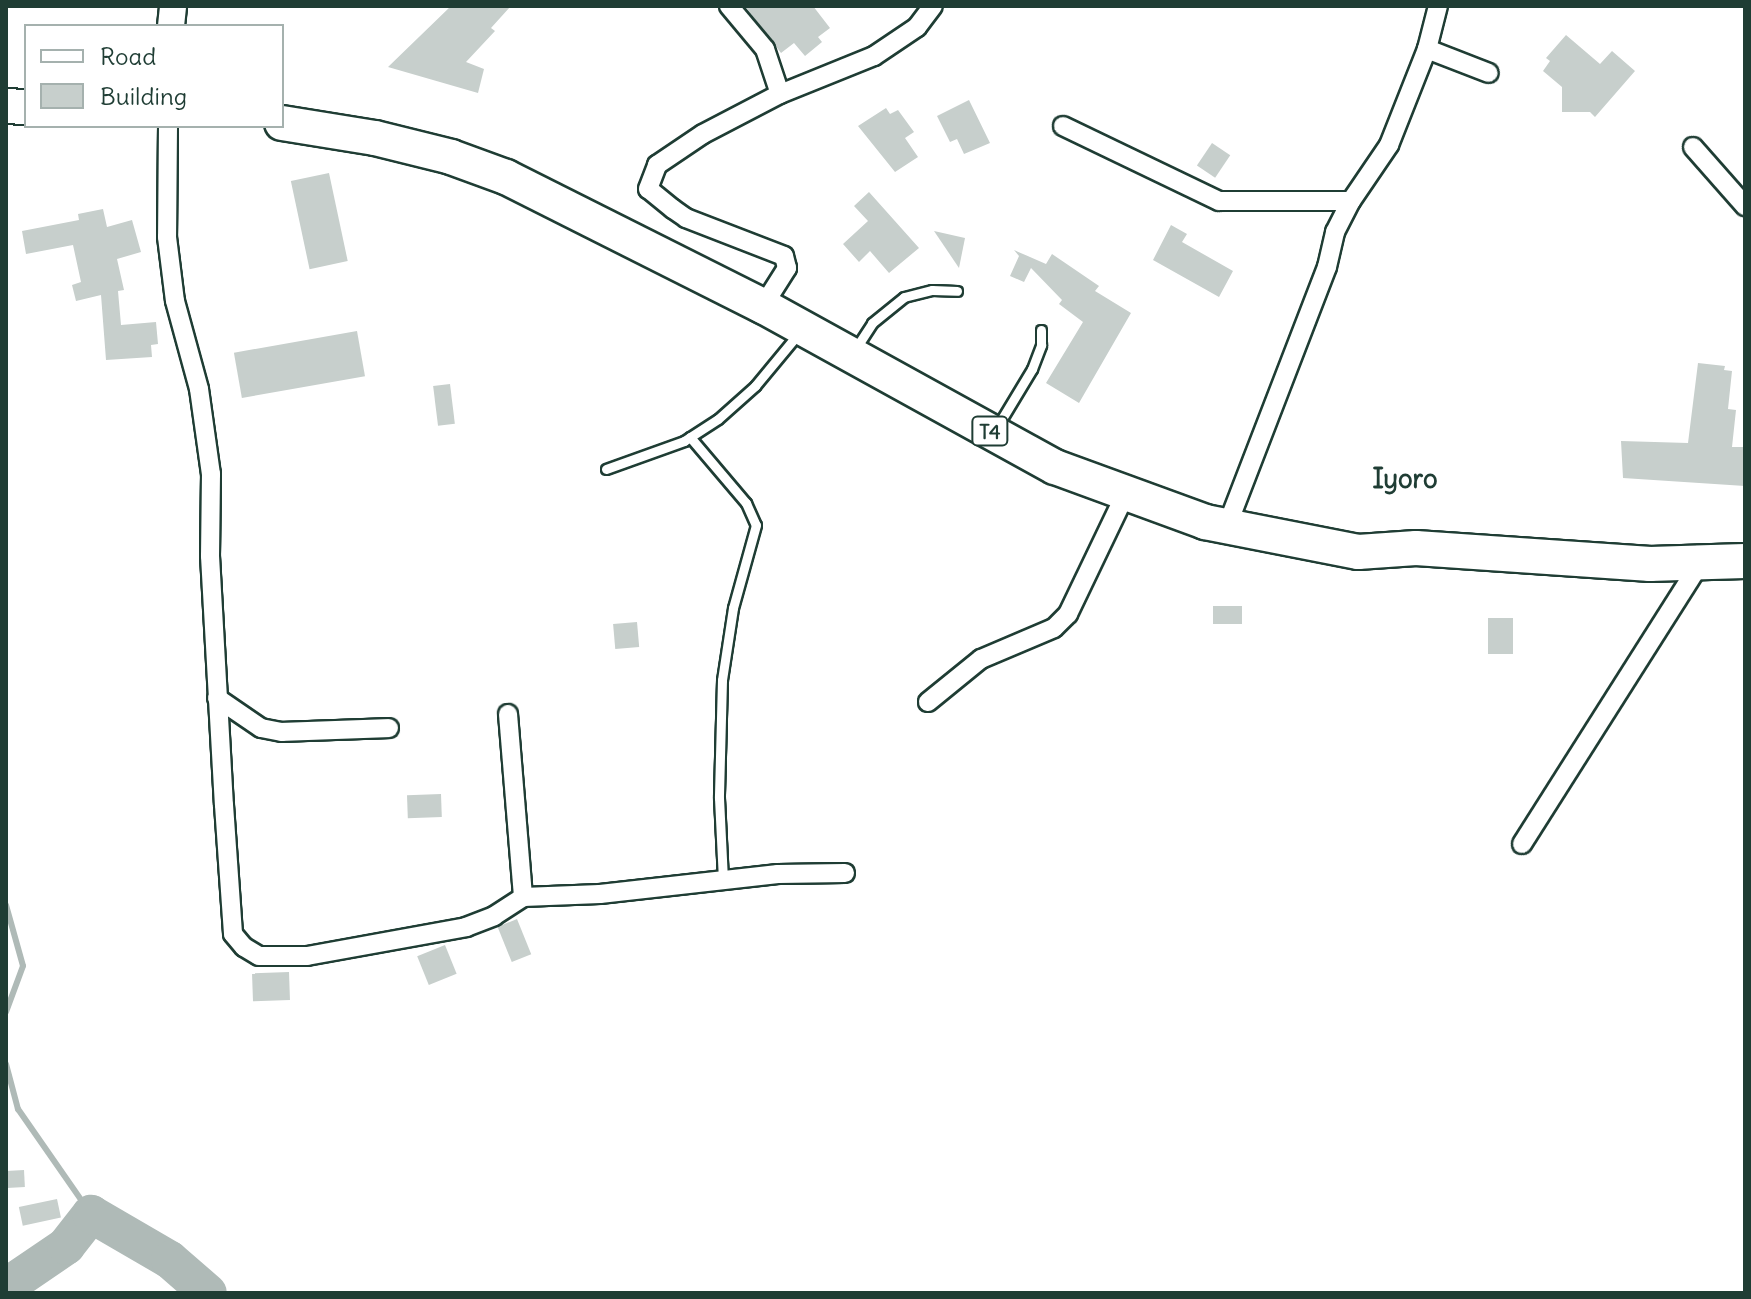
<!DOCTYPE html>
<style>
body{margin:0}
#map{position:relative;width:1751px;height:1299px;overflow:hidden;background:#fff;font-family:Delius,sans-serif}
div>[style]{position:absolute}
.stream>*{height:6px;margin:-3px;padding:0 3px;transform-origin:3px;border-radius:3px;background:#afbab7}
.river>*{height:38px;margin:-19px;padding:0 19px;transform-origin:19px;border-radius:19px;background:#afbab7}
.building>*{inset:0;background:#c7cfcc;transform-origin:0 0}
.roads{filter:drop-shadow(2px 0 #1f3d34) drop-shadow(-2px 0 #1f3d34) drop-shadow(0 2px #1f3d34) drop-shadow(0 -2px #1f3d34)}
.lane>*{height:9px;margin:-4.5px;padding:0 4.5px;transform-origin:4.5px;border-radius:4.5px;background:#fff}
.street>*{height:18px;margin:-9px;padding:0 9px;transform-origin:9px;border-radius:9px;background:#fff}
.secondary>*{height:26px;margin:-13px;padding:0 13px;transform-origin:13px;border-radius:13px;background:#fff}
.highway>*{height:34px;margin:-17px;padding:0 17px;transform-origin:17px;border-radius:17px;background:#fff}
span{translate:-50% -50%;white-space:nowrap;text-align:center;line-height:1.15;-webkit-text-stroke:7px #fff;paint-order:stroke}
.shield-label span{padding:2px 6px;background:#fff;border:2px solid;border-radius:6px;-webkit-text-stroke-width:0}
.shield-label{font-size:20px;color:#1f3d34;font-weight:700}
.quarter-label{font-size:26px;color:#1f3d34;font-weight:700}
.frame{position:absolute;inset:0;border:8px solid #1f3d34;pointer-events:none}
.legend{position:absolute;left:24px;top:24px;width:260px;height:104px;box-sizing:border-box;background:#fff;border:2px solid #a5b1ae;margin:0;padding:10px 14px;list-style:none;font-size:24px;color:#1f3d34}
.legend li{display:flex;align-items:center;gap:16px;height:40px}
.legend b{width:40px;border:2px solid #a5b1ae}
</style>
<div id="map">
<div class="stream">
<i style="left:6px;top:905px;width:63px;rotate:74.4deg"></i>
<i style="left:23px;top:966px;width:49px;rotate:110.3deg"></i>
<i style="left:6px;top:1064px;width:47px;rotate:75.1deg"></i>
<i style="left:18px;top:1109px;width:128px;rotate:55.2deg"></i>
</div>
<div class="river">
<i style="left:6px;top:1287px;width:73px;rotate:-34.3deg"></i>
<i style="left:66px;top:1246px;width:41px;rotate:-52deg"></i>
<i style="left:91px;top:1214px;width:91px;rotate:30.2deg"></i>
<i style="left:170px;top:1260px;width:50px;rotate:41deg"></i>
</div>
<div class="building">
<i style="clip-path:polygon(451px 6px,511px 6px,491px 28px,495px 31px,466px 62px,484px 69px,478px 93px,388px 67px)"></i>
<i style="clip-path:polygon(745px 6px,813px 6px,830px 28px,818px 37px,822px 42px,805px 56px,794px 43px,781px 53px)"></i>
<i style="clip-path:polygon(1566px 35px,1600px 64px,1612px 51px,1635px 71px,1595px 117px,1590px 112px,1562px 112px,1562px 87px,1543px 71px,1550px 61px,1546px 58px)"></i>
<i style="clip-path:polygon(969px 100px,990px 143px,964px 154px,957px 139px,950px 142px,937px 116px)"></i>
<i style="clip-path:polygon(886px 108px,890px 114px,898px 110px,914px 132px,905px 138px,918px 157px,895px 172px,858px 126px)"></i>
<i style="left:1212px;top:143px;width:22px;height:27px;rotate:34deg"></i>
<i style="left:329px;top:173px;width:90px;height:39px;rotate:78deg"></i>
<i style="clip-path:polygon(869px 192px,919px 248px,889px 273px,870px 251px,859px 262px,843px 244px,868px 221px,854px 206px)"></i>
<i style="clip-path:polygon(103px 209px,107px 227px,132px 220px,141px 252px,117px 259px,124px 290px,118px 291px,121px 325px,156px 322px,158px 344px,151px 345px,152px 357px,106px 360px,101px 295px,76px 301px,72px 285px,81px 282px,73px 245px,26px 254px,22px 231px,79px 220px,78px 214px)"></i>
<i style="clip-path:polygon(1171px 225px,1187px 234px,1182px 242px,1233px 271px,1219px 297px,1153px 260px)"></i>
<i style="clip-path:polygon(934px 231px,965px 238px,959px 268px)"></i>
<i style="clip-path:polygon(1014px 250px,1046px 264px,1052px 254px,1099px 286px,1095px 291px,1131px 313px,1079px 403px,1046px 383px,1083px 322px,1059px 304px,1062px 300px,1031px 268px,1024px 282px,1010px 276px,1019px 256px)"></i>
<i style="left:357px;top:331px;width:46px;height:125px;rotate:80deg"></i>
<i style="clip-path:polygon(1698px 363px,1725px 366px,1724px 370px,1732px 371px,1728px 409px,1736px 410px,1732px 447px,1745px 447px,1745px 486px,1623px 478px,1621px 441px,1688px 443px)"></i>
<i style="left:450px;top:384px;width:40px;height:17px;rotate:83deg"></i>
<i style="left:1213px;top:606px;width:29px;height:18px"></i>
<i style="left:1488px;top:618px;width:25px;height:36px"></i>
<i style="left:637px;top:622px;width:25px;height:24px;rotate:85deg"></i>
<i style="left:441px;top:794px;width:23px;height:34px;rotate:88deg"></i>
<i style="left:517px;top:919px;width:38px;height:21px;rotate:68deg"></i>
<i style="left:445px;top:945px;width:31px;height:30px;rotate:68deg"></i>
<i style="left:289px;top:972px;width:28px;height:37px;rotate:88deg"></i>
<i style="left:24px;top:1170px;width:17px;height:18px;rotate:87deg"></i>
<i style="left:57px;top:1199px;width:19px;height:39px;rotate:78deg"></i>
</div>
<div class="roads">
<div class="lane">
<i style="left:856px;top:348px;width:30px;rotate:-57deg"></i>
<i style="left:872px;top:323px;width:41px;rotate:-39.1deg"></i>
<i style="left:904px;top:297px;width:29px;rotate:-14deg"></i>
<i style="left:932px;top:290px;width:25px;rotate:2deg"></i>
<i style="left:997px;top:427px;width:68px;rotate:-58.9deg"></i>
<i style="left:1032px;top:369px;width:26px;rotate:-69deg"></i>
<i style="left:1041px;top:345px;width:15px;rotate:-90deg"></i>
<i style="left:690px;top:437px;width:87px;rotate:49.7deg"></i>
<i style="left:746px;top:503px;width:24px;rotate:66deg"></i>
<i style="left:756px;top:525px;width:86px;rotate:105.5deg"></i>
<i style="left:733px;top:608px;width:73px;rotate:98.7deg"></i>
<i style="left:722px;top:680px;width:118px;rotate:91.5deg"></i>
<i style="left:719px;top:798px;width:81px;rotate:87.2deg"></i>
<i style="left:606px;top:469px;width:83px;rotate:-19.7deg"></i>
<i style="left:684px;top:441px;width:40px;rotate:-32.9deg"></i>
<i style="left:718px;top:419px;width:50px;rotate:-41.7deg"></i>
<i style="left:755px;top:386px;width:67px;rotate:-50.4deg"></i>
</div>
<div class="street">
<i style="left:729px;top:6px;width:56px;rotate:50.1deg"></i>
<i style="left:765px;top:49px;width:47px;rotate:71.6deg"></i>
<i style="left:1427px;top:49px;width:66px;rotate:21.2deg"></i>
<i style="left:168px;top:126px;width:111px;rotate:90.5deg"></i>
<i style="left:167px;top:237px;width:64px;rotate:82.9deg"></i>
<i style="left:175px;top:301px;width:91px;rotate:74.7deg"></i>
<i style="left:199px;top:389px;width:86px;rotate:82deg"></i>
<i style="left:211px;top:474px;width:82px;rotate:90.7deg"></i>
<i style="left:210px;top:556px;width:249px;rotate:86.8deg"></i>
<i style="left:224px;top:805px;width:129px;rotate:86deg"></i>
<i style="left:233px;top:934px;width:17px;rotate:50deg"></i>
<i style="left:244px;top:947px;width:17px;rotate:31deg"></i>
<i style="left:259px;top:956px;width:48px"></i>
<i style="left:307px;top:956px;width:162px;rotate:-10.3deg"></i>
<i style="left:466px;top:927px;width:30px;rotate:-21deg"></i>
<i style="left:494px;top:916px;width:35px;rotate:-33deg"></i>
<i style="left:523px;top:897px;width:77px;rotate:-2.2deg"></i>
<i style="left:600px;top:894px;width:179px;rotate:-6.4deg"></i>
<i style="left:778px;top:874px;width:67px;rotate:-0.9deg"></i>
<i style="left:1063px;top:126px;width:173px;rotate:25.7deg"></i>
<i style="left:1219px;top:201px;width:132px"></i>
<i style="left:1693px;top:147px;width:79px;rotate:48.6deg"></i>
<i style="left:763px;top:306px;width:45px;rotate:-57.7deg"></i>
<i style="left:787px;top:268px;width:12px;rotate:-104deg"></i>
<i style="left:784px;top:256px;width:105px;rotate:-158.8deg"></i>
<i style="left:686px;top:218px;width:16px;rotate:-145deg"></i>
<i style="left:673px;top:209px;width:32px;rotate:-141deg"></i>
<i style="left:648px;top:189px;width:26px;rotate:-69deg"></i>
<i style="left:657px;top:165px;width:55px;rotate:-34deg"></i>
<i style="left:703px;top:134px;width:87px;rotate:-27.5deg"></i>
<i style="left:780px;top:94px;width:101px;rotate:-22deg"></i>
<i style="left:874px;top:56px;width:52px;rotate:-34deg"></i>
<i style="left:917px;top:27px;width:26px;rotate:-53deg"></i>
<i style="left:1227px;top:526px;width:278px;rotate:-68.9deg"></i>
<i style="left:1327px;top:267px;width:36px;rotate:-77deg"></i>
<i style="left:1335px;top:232px;width:35px;rotate:-63deg"></i>
<i style="left:1351px;top:201px;width:68px;rotate:-55.8deg"></i>
<i style="left:1389px;top:145px;width:103px;rotate:-68.4deg"></i>
<i style="left:1427px;top:49px;width:44px;rotate:-75.7deg"></i>
<i style="left:217px;top:698px;width:53px;rotate:34.3deg"></i>
<i style="left:261px;top:728px;width:21px;rotate:11deg"></i>
<i style="left:282px;top:732px;width:107px;rotate:-2.1deg"></i>
<i style="left:928px;top:702px;width:68px;rotate:-39.1deg"></i>
<i style="left:981px;top:659px;width:79px;rotate:-23deg"></i>
<i style="left:1054px;top:628px;width:20px;rotate:-45deg"></i>
<i style="left:1068px;top:614px;width:134px;rotate:-64.4deg"></i>
<i style="left:508px;top:714px;width:184px;rotate:85.3deg"></i>
<i style="left:1522px;top:844px;width:334px;rotate:-57.6deg"></i>
</div>
<div class="secondary">
<i style="left:171px;top:26px;width:20px;rotate:-84deg"></i>
</div>
<div class="highway">
<i style="left:6px;top:106px;width:20px;rotate:3deg"></i>
<i style="left:282px;top:123px;width:94px;rotate:9.2deg"></i>
<i style="left:375px;top:138px;width:78px;rotate:14deg"></i>
<i style="left:451px;top:157px;width:59px;rotate:20deg"></i>
<i style="left:506px;top:177px;width:288px;rotate:26.7deg"></i>
<i style="left:763px;top:306px;width:333px;rotate:28.9deg"></i>
<i style="left:1055px;top:467px;width:160px;rotate:20.1deg"></i>
<i style="left:1205px;top:522px;width:156px;rotate:11.1deg"></i>
<i style="left:1358px;top:552px;width:58px;rotate:-3.9deg"></i>
<i style="left:1416px;top:548px;width:235px;rotate:3.9deg"></i>
<i style="left:1650px;top:564px;width:95px;rotate:-1.8deg"></i>
</div>
</div>
<div class="shield-label">
<span style="left:990px;top:431px">T4</span>
</div>
<div class="quarter-label">
<span style="left:1405px;top:479px">Iyoro</span>
</div>
<div class="frame"></div>
<ul class="legend">
<li><b style="height:10px;background:#fff"></b>Road</li>
<li><b style="height:22px;background:#c7cfcc"></b>Building</li>
</ul>
</div>
